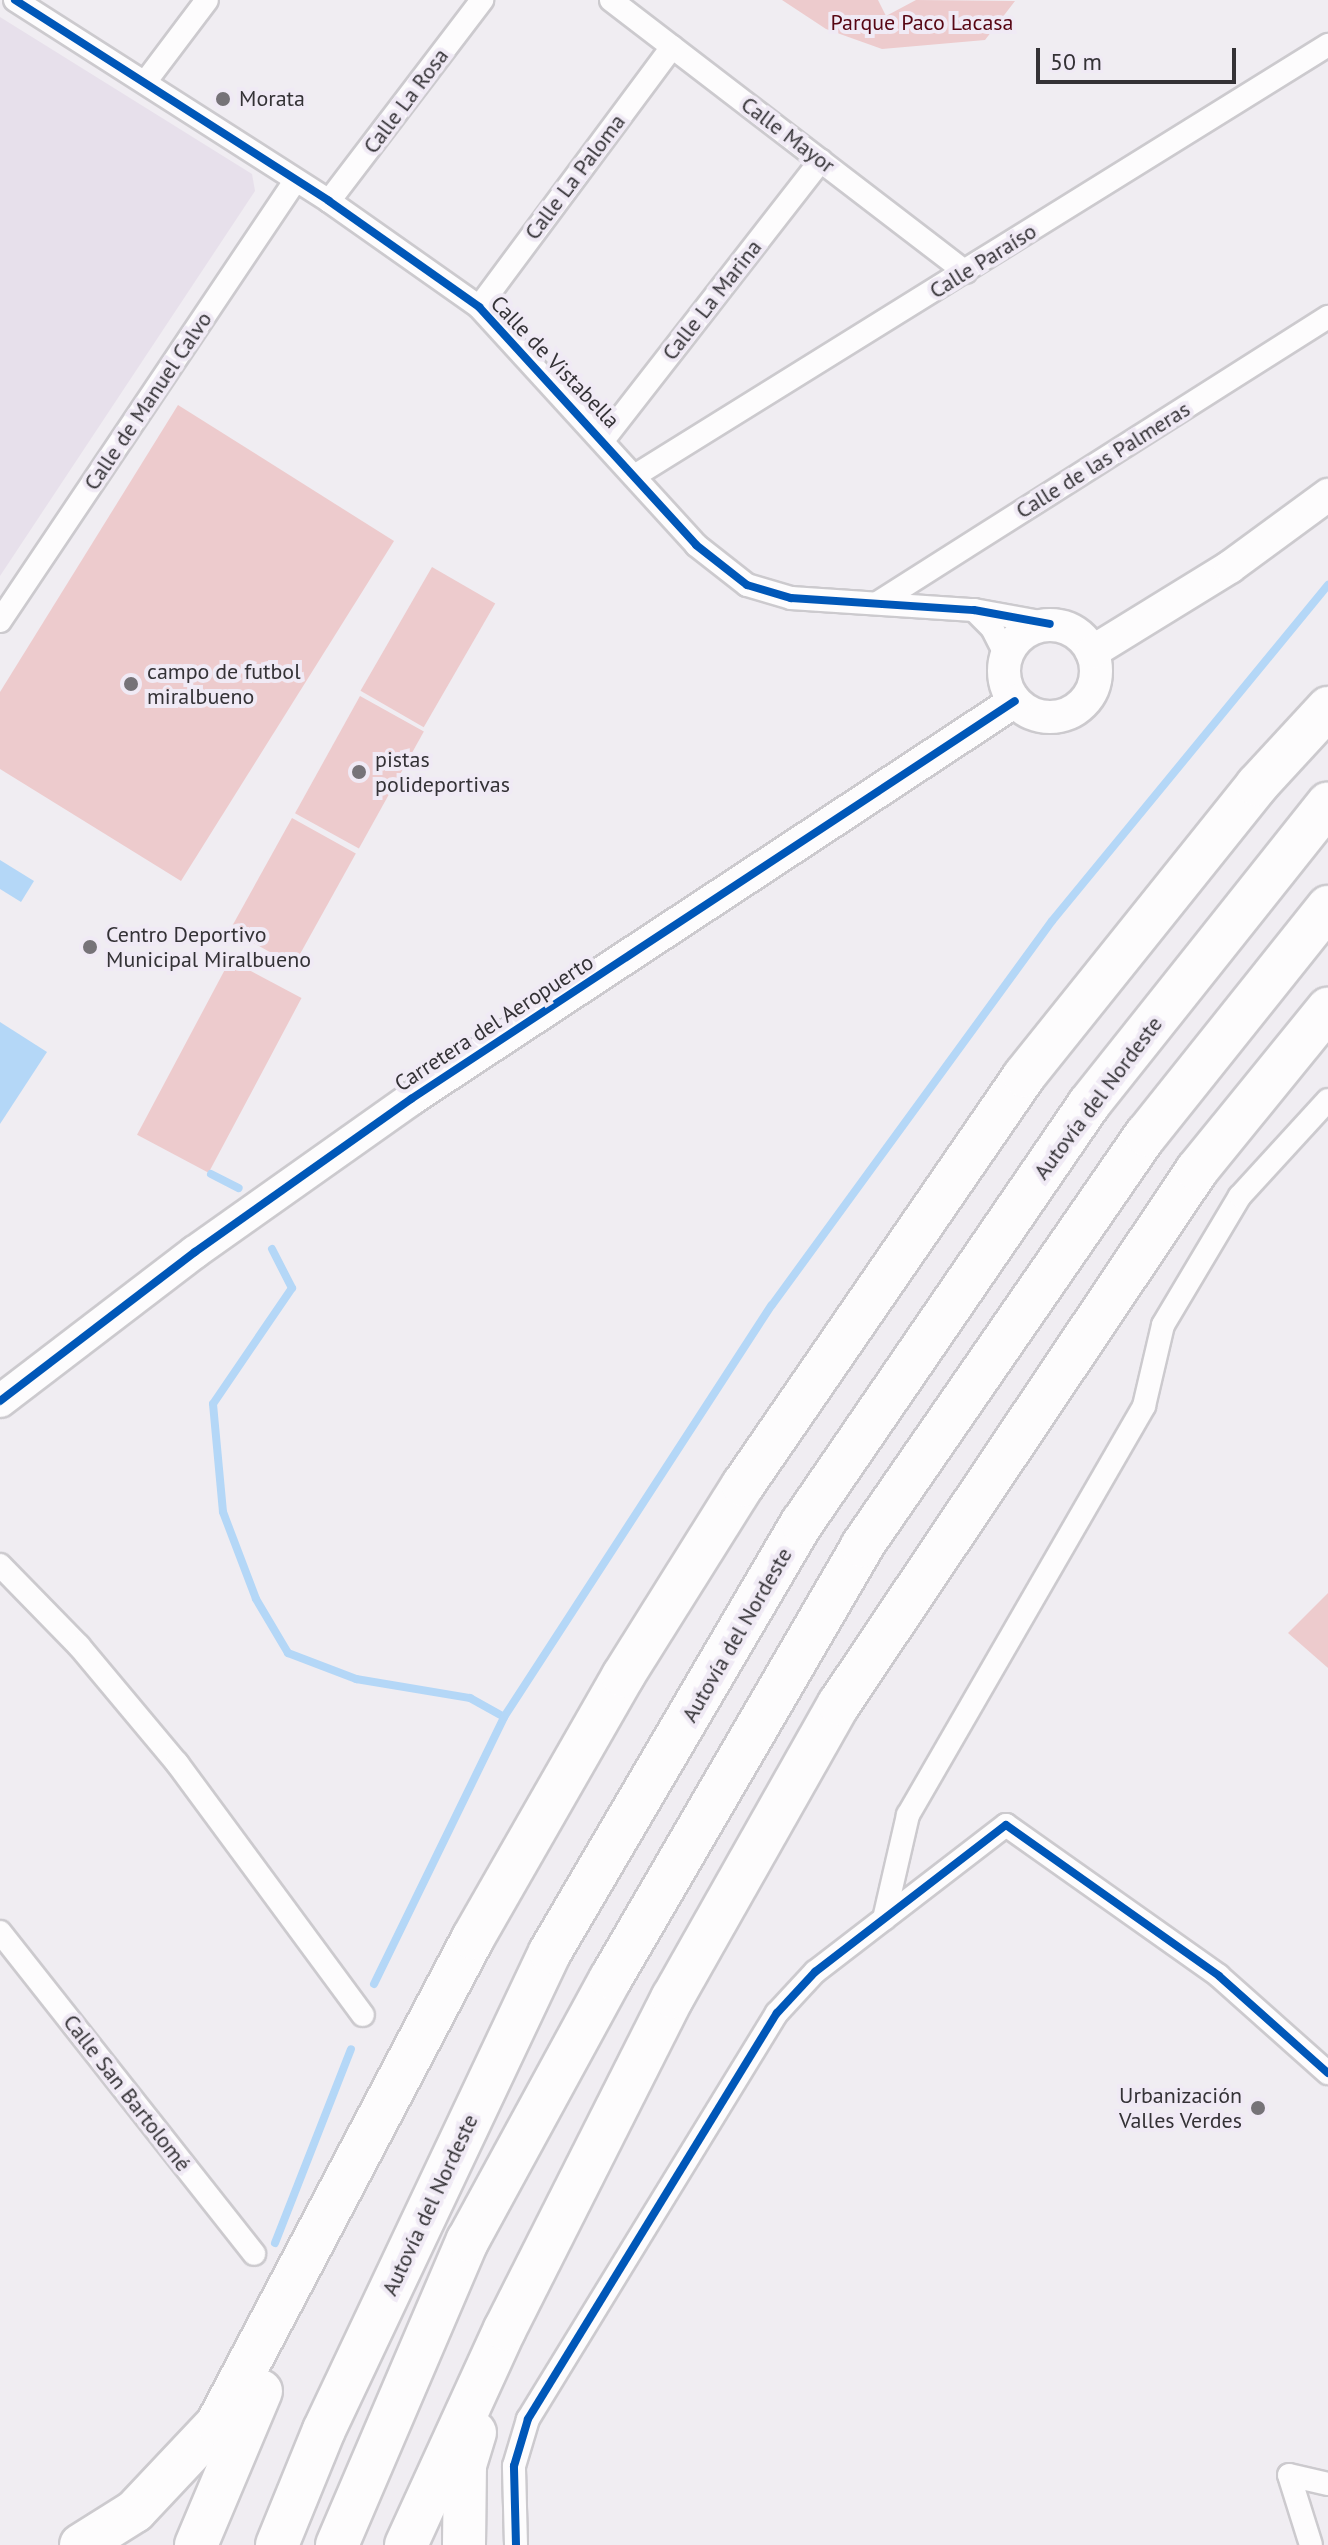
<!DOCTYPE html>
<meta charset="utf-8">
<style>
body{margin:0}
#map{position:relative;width:1328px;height:2545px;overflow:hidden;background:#f0edf2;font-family:"PT Sans",sans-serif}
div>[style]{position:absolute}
.built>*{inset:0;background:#e7e0eb}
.green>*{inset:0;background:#edcbcd;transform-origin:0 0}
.water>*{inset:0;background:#b4d7f7}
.stream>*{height:8px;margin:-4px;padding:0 4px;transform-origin:4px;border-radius:4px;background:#b4d7f7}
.roads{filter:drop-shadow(2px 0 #cccace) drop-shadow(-2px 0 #cccace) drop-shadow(0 2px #cccace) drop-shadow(0 -2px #cccace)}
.street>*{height:22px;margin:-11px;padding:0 11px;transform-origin:11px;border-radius:11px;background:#fdfcfd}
.secondary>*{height:32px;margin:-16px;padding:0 16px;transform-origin:16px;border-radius:16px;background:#fdfcfd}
.secondary>.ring{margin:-16px;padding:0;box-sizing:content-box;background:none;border:32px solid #fdfcfd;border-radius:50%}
.highway>*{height:42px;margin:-21px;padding:0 21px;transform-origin:21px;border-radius:21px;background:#fdfcfd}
.cycleway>*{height:8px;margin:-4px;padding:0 4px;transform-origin:4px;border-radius:4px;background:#0057b8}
.dots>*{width:22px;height:22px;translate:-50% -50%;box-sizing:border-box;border:4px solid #f0eaf5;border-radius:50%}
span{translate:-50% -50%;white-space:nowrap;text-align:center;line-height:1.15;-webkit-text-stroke:8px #f0eaf5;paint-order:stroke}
.park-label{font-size:22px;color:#570613}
.poi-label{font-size:22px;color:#343236}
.left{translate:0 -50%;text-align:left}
.right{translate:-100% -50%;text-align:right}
.street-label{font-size:22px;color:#343236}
.scale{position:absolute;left:1036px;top:48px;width:200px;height:36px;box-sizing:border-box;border:4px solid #343236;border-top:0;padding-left:10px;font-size:24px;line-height:28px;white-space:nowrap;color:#343236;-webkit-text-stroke:6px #f0eaf5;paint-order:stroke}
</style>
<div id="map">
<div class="built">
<i style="clip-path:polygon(0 17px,252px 174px,255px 191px,0 576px)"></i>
</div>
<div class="green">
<i style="clip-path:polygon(782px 0,878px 0,886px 16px,916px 0,1015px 1px,985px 40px,882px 49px,826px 29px)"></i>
<i style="clip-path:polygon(178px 405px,394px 541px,181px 881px,0 769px,0 692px)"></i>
<i style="left:432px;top:567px;width:73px;height:143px;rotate:30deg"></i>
<i style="left:360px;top:696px;width:73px;height:134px;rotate:29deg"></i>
<i style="left:292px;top:818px;width:73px;height:128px;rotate:29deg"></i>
<i style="left:230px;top:960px;width:81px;height:198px;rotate:28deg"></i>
<i style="clip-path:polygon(1328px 1593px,1328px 1668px,1288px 1633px)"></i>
</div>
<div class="water">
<i style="clip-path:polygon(0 860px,34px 881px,21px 902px,0 889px)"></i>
<i style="clip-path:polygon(0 1022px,47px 1052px,0 1124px)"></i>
</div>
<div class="stream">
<i style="left:211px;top:1174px;width:31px;rotate:27deg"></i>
<i style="left:272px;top:1249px;width:44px;rotate:62.9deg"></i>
<i style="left:292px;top:1288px;width:140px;rotate:124.3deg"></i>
<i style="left:213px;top:1404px;width:108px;rotate:84.7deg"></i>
<i style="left:223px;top:1512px;width:93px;rotate:69.2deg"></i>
<i style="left:256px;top:1599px;width:63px;rotate:59.3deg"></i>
<i style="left:288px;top:1653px;width:73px;rotate:20.9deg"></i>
<i style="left:356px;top:1679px;width:116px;rotate:9.5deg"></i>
<i style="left:470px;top:1698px;width:39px;rotate:29deg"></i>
<i style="left:374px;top:1984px;width:297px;rotate:-64deg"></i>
<i style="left:504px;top:1717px;width:491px;rotate:-57deg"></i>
<i style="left:772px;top:1305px;width:475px;rotate:-53.9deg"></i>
<i style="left:1052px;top:921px;width:435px;rotate:-50.6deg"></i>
<i style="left:275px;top:2243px;width:208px;rotate:-68.6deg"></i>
</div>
<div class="roads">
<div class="street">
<i style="left:15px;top:0;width:373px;rotate:32.6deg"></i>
<i style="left:329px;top:201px;width:184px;rotate:35.2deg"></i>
<i style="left:479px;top:307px;width:322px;rotate:47.6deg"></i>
<i style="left:696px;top:545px;width:65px;rotate:38.1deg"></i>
<i style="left:747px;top:585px;width:46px;rotate:16.5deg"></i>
<i style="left:791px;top:598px;width:183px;rotate:3.8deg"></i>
<i style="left:974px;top:610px;width:77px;rotate:10.4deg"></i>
<i style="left:611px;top:0;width:447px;rotate:37.5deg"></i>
<i style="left:146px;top:81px;width:101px;rotate:-53deg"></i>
<i style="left:329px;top:201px;width:253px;rotate:-52.7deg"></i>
<i style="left:479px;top:307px;width:324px;rotate:-53.4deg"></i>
<i style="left:604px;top:439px;width:353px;rotate:-52.1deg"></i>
<i style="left:636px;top:475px;width:815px;rotate:-31.86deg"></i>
<i style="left:879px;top:602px;width:532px;rotate:-32.41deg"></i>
<i style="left:974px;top:610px;width:25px;rotate:45deg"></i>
<i style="left:992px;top:628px;width:30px;rotate:63deg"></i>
<i style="left:0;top:621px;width:530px;rotate:-56.16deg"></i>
<i style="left:0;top:1565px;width:113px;rotate:45.7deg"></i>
<i style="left:79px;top:1646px;width:153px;rotate:50.1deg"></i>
<i style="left:177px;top:1763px;width:313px;rotate:53.6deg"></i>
<i style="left:884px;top:1919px;width:107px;rotate:-77deg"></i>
<i style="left:908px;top:1815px;width:472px;rotate:-60deg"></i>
<i style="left:1144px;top:1406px;width:83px;rotate:-76.8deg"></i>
<i style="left:1163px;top:1325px;width:150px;rotate:-59.2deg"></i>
<i style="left:1240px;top:1196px;width:130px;rotate:-47.5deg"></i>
<i style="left:0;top:1932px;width:410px;rotate:51.7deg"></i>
<i style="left:516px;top:2545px;width:79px;rotate:-91.5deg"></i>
<i style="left:514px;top:2466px;width:49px;rotate:-73.4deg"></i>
<i style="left:528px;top:2419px;width:476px;rotate:-58.5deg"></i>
<i style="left:777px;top:2013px;width:56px;rotate:-47.2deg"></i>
<i style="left:815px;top:1972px;width:241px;rotate:-37.6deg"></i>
<i style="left:1006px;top:1825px;width:261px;rotate:35.3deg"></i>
<i style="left:1219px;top:1976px;width:146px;rotate:41.7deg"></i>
<i style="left:1311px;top:2545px;width:73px;rotate:-107.4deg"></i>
<i style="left:1289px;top:2475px;width:40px;rotate:13deg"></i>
</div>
<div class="secondary">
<i class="ring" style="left:1004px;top:625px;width:60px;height:60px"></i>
<i style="left:1092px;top:652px;width:162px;rotate:-31.6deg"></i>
<i style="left:1230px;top:567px;width:122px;rotate:-36.3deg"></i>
<i style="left:0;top:1401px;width:245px;rotate:-37.4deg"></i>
<i style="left:195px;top:1252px;width:265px;rotate:-35.3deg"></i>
<i style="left:411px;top:1099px;width:723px;rotate:-33.38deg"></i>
</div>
<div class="highway">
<i style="left:81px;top:2545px;width:64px;rotate:-32.2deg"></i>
<i style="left:135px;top:2511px;width:120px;rotate:-46.7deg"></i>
<i style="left:217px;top:2424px;width:549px;rotate:-62.22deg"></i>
<i style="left:473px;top:1938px;width:302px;rotate:-60.2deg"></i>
<i style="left:623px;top:1676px;width:226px;rotate:-57.9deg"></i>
<i style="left:743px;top:1485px;width:496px;rotate:-55.5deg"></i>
<i style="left:1024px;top:1076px;width:373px;rotate:-51.3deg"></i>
<i style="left:1257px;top:785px;width:105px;rotate:-47.3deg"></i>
<i style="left:196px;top:2545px;width:167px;rotate:-67.1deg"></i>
<i style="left:277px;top:2545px;width:124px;rotate:-67.8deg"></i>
<i style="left:324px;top:2430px;width:529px;rotate:-64.7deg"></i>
<i style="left:550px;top:1952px;width:498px;rotate:-59.6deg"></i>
<i style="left:802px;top:1523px;width:508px;rotate:-55.59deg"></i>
<i style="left:1089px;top:1104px;width:384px;rotate:-51.5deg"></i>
<i style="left:337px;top:2545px;width:332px;rotate:-66.8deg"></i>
<i style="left:468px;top:2240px;width:298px;rotate:-61.4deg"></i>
<i style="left:611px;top:1978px;width:500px;rotate:-59.8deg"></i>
<i style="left:862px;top:1546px;width:500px;rotate:-55.4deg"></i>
<i style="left:1146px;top:1135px;width:292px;rotate:-51.4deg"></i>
<i style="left:406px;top:2545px;width:238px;rotate:-65.4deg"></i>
<i style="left:505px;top:2329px;width:372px;rotate:-63.2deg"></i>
<i style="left:673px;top:1997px;width:337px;rotate:-60.5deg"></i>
<i style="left:839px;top:1704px;width:643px;rotate:-56.16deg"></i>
<i style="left:1197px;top:1170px;width:208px;rotate:-50.9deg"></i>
<i style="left:464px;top:2545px;width:80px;rotate:-89.3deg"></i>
<i style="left:465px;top:2465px;width:34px;rotate:-73deg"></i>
</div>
</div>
<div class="cycleway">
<i style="left:15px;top:0;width:373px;rotate:32.6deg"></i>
<i style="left:329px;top:201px;width:184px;rotate:35.2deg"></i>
<i style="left:479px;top:307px;width:322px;rotate:47.6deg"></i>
<i style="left:696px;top:545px;width:65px;rotate:38.1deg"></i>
<i style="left:747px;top:585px;width:46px;rotate:16.5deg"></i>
<i style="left:791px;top:598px;width:183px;rotate:3.8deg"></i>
<i style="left:974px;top:610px;width:77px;rotate:10.4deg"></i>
<i style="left:0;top:1401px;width:245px;rotate:-37.4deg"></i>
<i style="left:195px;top:1252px;width:265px;rotate:-35.3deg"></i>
<i style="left:411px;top:1099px;width:723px;rotate:-33.38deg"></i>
<i style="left:516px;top:2545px;width:79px;rotate:-91.5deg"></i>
<i style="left:514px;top:2466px;width:49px;rotate:-73.4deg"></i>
<i style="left:528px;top:2419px;width:476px;rotate:-58.5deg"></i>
<i style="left:777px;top:2013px;width:56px;rotate:-47.2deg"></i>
<i style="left:815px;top:1972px;width:241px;rotate:-37.6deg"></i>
<i style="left:1006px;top:1825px;width:261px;rotate:35.3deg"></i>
<i style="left:1219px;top:1976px;width:146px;rotate:41.7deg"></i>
</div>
<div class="dots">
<i style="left:223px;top:99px;background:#767378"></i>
<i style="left:131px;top:684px;background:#767378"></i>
<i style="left:359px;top:772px;background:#767378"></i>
<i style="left:90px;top:947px;background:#767378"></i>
<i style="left:1258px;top:2108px;background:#767378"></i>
</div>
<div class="park-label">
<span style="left:922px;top:23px">Parque Paco Lacasa</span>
</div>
<div class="poi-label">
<span class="left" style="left:239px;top:99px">Morata</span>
<span class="left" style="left:147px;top:684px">campo de futbol<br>miralbueno</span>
<span class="left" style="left:375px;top:772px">pistas<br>polideportivas</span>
<span class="left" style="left:106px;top:947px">Centro Deportivo<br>Municipal Miralbueno</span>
<span class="right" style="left:1242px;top:2108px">Urbanización<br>Valles Verdes</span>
</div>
<div class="street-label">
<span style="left:406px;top:101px;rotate:-53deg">Calle La Rosa</span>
<span style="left:788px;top:135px;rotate:37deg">Calle Mayor</span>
<span style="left:575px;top:177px;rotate:-53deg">Calle La Paloma</span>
<span style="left:983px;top:261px;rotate:-32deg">Calle Paraíso</span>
<span style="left:712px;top:300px;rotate:-52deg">Calle La Marina</span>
<span style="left:555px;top:362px;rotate:46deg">Calle de Vistabella</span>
<span style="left:148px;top:401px;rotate:-56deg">Calle de Manuel Calvo</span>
<span style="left:1103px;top:460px;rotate:-32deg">Calle de las Palmeras</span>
<span style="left:494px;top:1023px;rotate:-33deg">Carretera del Aeropuerto</span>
<span style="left:1098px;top:1098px;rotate:-53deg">Autovía del Nordeste</span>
<span style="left:737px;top:1635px;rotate:-60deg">Autovía del Nordeste</span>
<span style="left:127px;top:2093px;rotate:52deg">Calle San Bartolomé</span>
<span style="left:430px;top:2205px;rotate:-65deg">Autovía del Nordeste</span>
</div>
<div class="scale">50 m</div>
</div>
